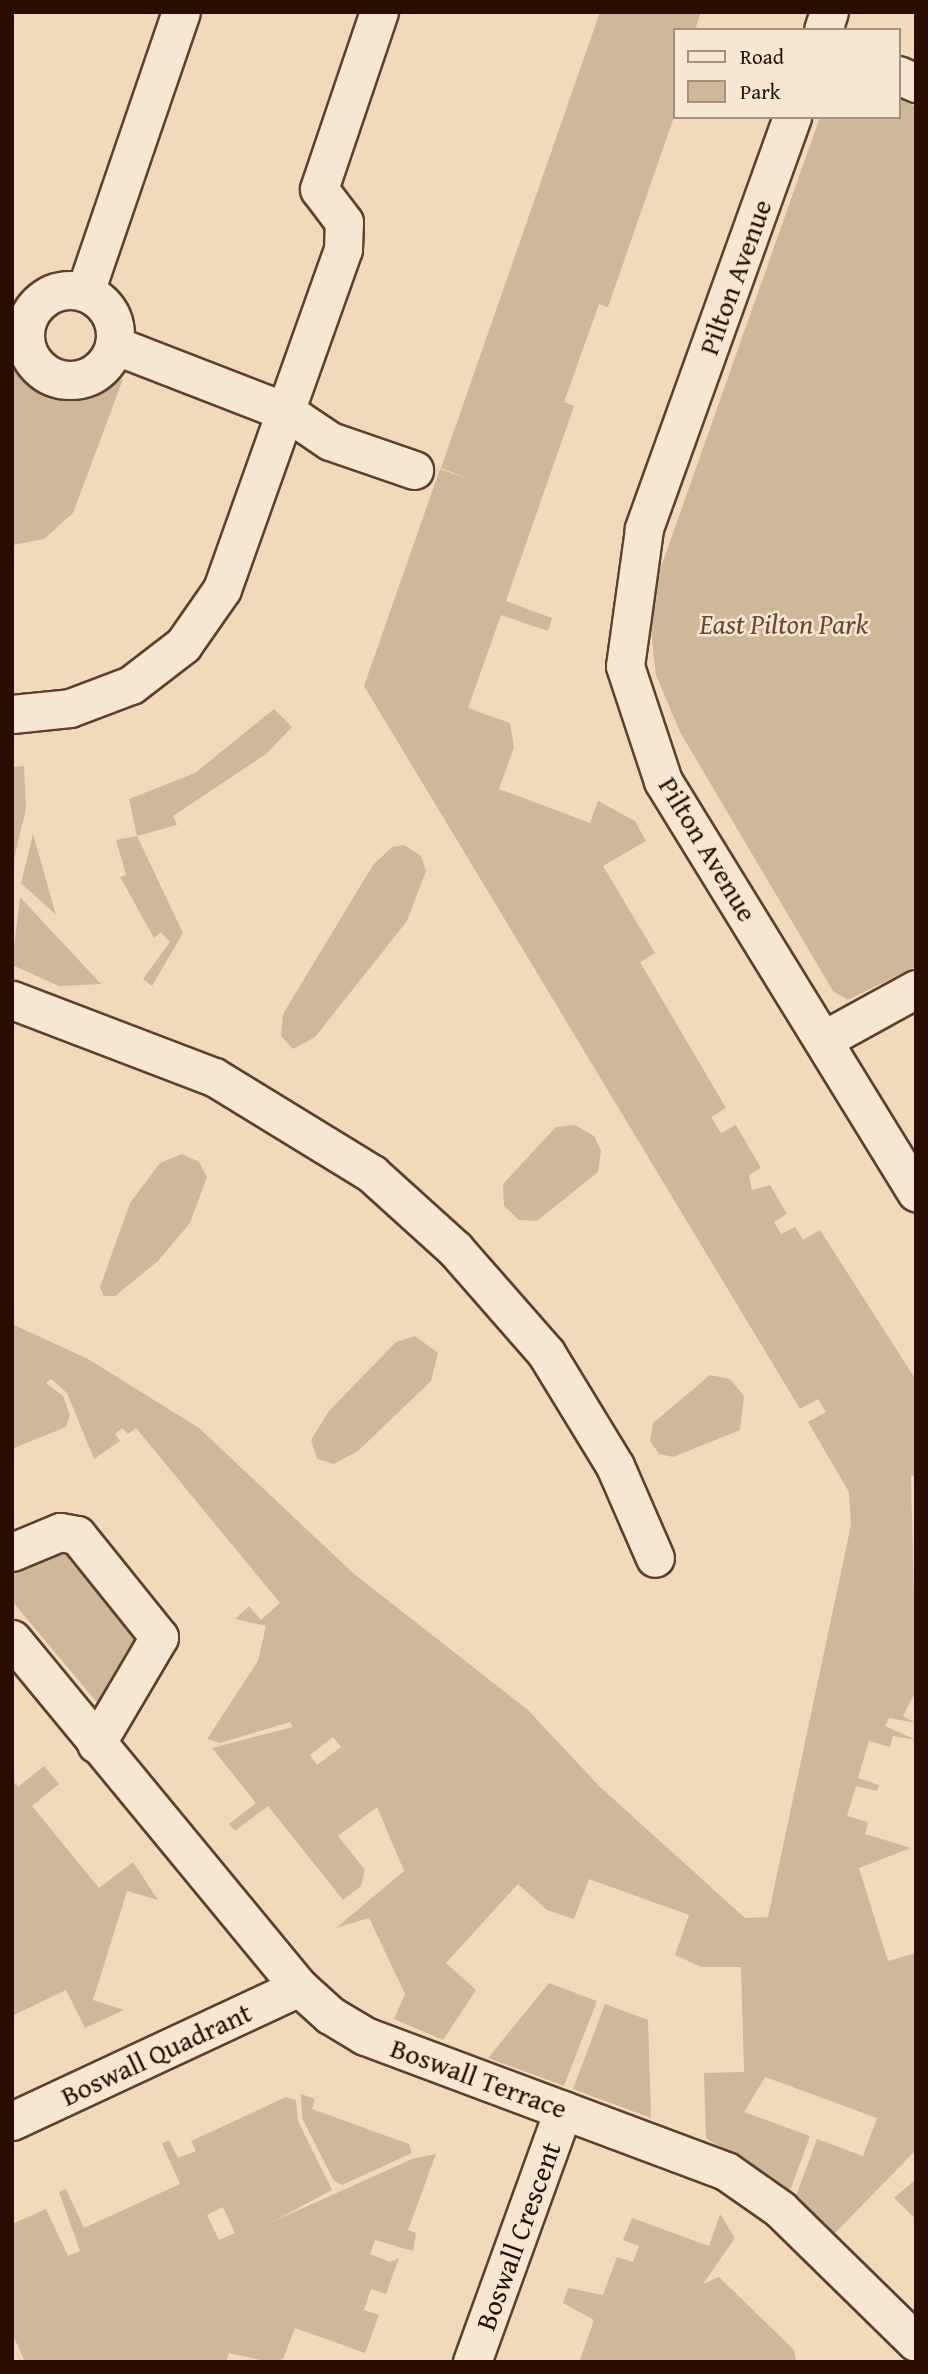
<!DOCTYPE html>
<style>
body{margin:0}
#map{position:relative;width:928px;height:2374px;overflow:hidden;background:#f1daba;font-family:"Gentium Book Plus",serif}
div>[style]{position:absolute}
.green>*{inset:0;background:#cfb79a}
.roads{filter:drop-shadow(2px 0 #5b412e) drop-shadow(-2px 0 #5b412e) drop-shadow(0 2px #5b412e) drop-shadow(0 -2px #5b412e)}
.minor>*{height:37px;margin:-18.5px;padding:0 18.5px;transform-origin:18.5px;border-radius:18.5px;background:#f6e7d2}
.minor>.ring{margin:-18.5px;padding:0;box-sizing:content-box;background:none;border:37px solid #f6e7d2;border-radius:50%}
span{translate:-50% -50%;white-space:nowrap;text-align:center;line-height:1.15;-webkit-text-stroke:5px #f6e7d2;paint-order:stroke}
.street-label{font-size:28px;color:#290e00}
.park-label{font-size:28px;color:#634936;font-style:italic}
.frame{position:absolute;inset:0;border:14px solid #290e00;pointer-events:none}
.legend{position:absolute;left:673px;top:28px;width:228px;height:91px;box-sizing:border-box;background:#f6e7d2;border:2px solid #a4907e;margin:0;padding:9px 12px;list-style:none;font-size:21px;color:#290e00}
.legend li{display:flex;align-items:center;gap:14px;height:35px}
.legend b{width:35px;border:2px solid #a4907e}
</style>
<div id="map">
<div class="green">
<i style="clip-path:polygon(evenodd,600px 12px,701px 12px,695px 30px,674px 30px,674px 117px,608px 307px,599px 304px,564px 402px,574px 406px,506px 601px,552px 618px,548px 631px,501px 615px,468px 708px,510px 723px,514px 747px,499px 789px,590px 823px,598px 801px,635px 821px,646px 841px,603px 866px,655px 953px,640px 962px,726px 1108px,711px 1117px,721px 1133px,736px 1125px,761px 1168px,749px 1175px,752px 1190px,770px 1185px,787px 1214px,774px 1222px,781px 1234px,795px 1227px,803px 1240px,820px 1230px,916px 1380px,916px 1475px,911px 1476px,916px 1691px,903px 1716px,916px 1723px,889px 1718px,885px 1726px,916px 1740px,893px 1736px,890px 1747px,869px 1741px,858px 1778px,879px 1785px,877px 1791px,856px 1786px,847px 1816px,868px 1822px,865px 1834px,911px 1848px,859px 1868px,888px 1961px,916px 1953px,916px 2150px,834px 2234px,796px 2196px,817px 2139px,863px 2156px,877px 2118px,765px 2077px,744px 2112px,810px 2136px,790px 2191px,706px 2138px,704px 2073px,744px 2072px,741px 1967px,701px 1967px,675px 1955px,689px 1915px,589px 1879px,574px 1919px,547px 1910px,518px 1884px,446px 1963px,476px 1990px,443px 2040px,394px 2019px,405px 1994px,369px 1918px,336px 1928px,404px 1871px,377px 1807px,338px 1836px,365px 1870px,361px 1886px,343px 1900px,268px 1806px,235px 1831px,229px 1824px,256px 1803px,212px 1748px,293px 1727px,290px 1722px,220px 1743px,207px 1739px,258px 1661px,266px 1626px,235px 1619px,249px 1606px,261px 1620px,280px 1603px,136px 1428px,128px 1434px,122px 1428px,115px 1434px,120px 1441px,94px 1459px,67px 1393px,51px 1379px,46px 1383px,63px 1396px,70px 1415px,66px 1427px,14px 1448px,12px 1443px,12px 1324px,88px 1359px,199px 1428px,353px 1573px,529px 1711px,599px 1786px,745px 1918px,768px 1917px,851px 1525px,849px 1492px,808px 1422px,826px 1412px,818px 1399px,800px 1409px,364px 686px,440px 469px,472px 480px,441px 468px,600px 12px,333px 1737px,341px 1747px,317px 1765px,310px 1755px,333px 1737px)"></i>
<i style="clip-path:polygon(898px 98px,916px 107px,916px 966px,848px 1000px,833px 991px,680px 732px,656px 675px,650px 622px,655px 584px,820px 117px,898px 117px)"></i>
<i style="clip-path:polygon(12px 361px,36px 384px,62px 393px,123px 379px,73px 513px,44px 539px,13px 545px)"></i>
<i style="clip-path:polygon(274px 709px,292px 727px,266px 754px,173px 816px,177px 825px,137px 836px,183px 933px,152px 986px,143px 979px,170px 942px,161px 932px,154px 938px,120px 877px,126px 875px,116px 840px,137px 836px,129px 799px,195px 773px)"></i>
<i style="clip-path:polygon(24px 766px,26px 809px,12px 867px,12px 767px)"></i>
<i style="clip-path:polygon(33px 834px,56px 915px,21px 883px)"></i>
<i style="clip-path:polygon(404px 845px,421px 856px,426px 871px,407px 921px,315px 1037px,293px 1049px,281px 1036px,283px 1014px,373px 865px,392px 847px)"></i>
<i style="clip-path:polygon(20px 897px,101px 984px,59px 986px,12px 965px)"></i>
<i style="clip-path:polygon(556px 1127px,575px 1125px,594px 1136px,601px 1151px,598px 1172px,537px 1221px,519px 1220px,504px 1206px,503px 1184px)"></i>
<i style="clip-path:polygon(182px 1154px,199px 1162px,207px 1177px,190px 1223px,158px 1261px,115px 1296px,104px 1296px,100px 1287px,130px 1203px,160px 1163px)"></i>
<i style="clip-path:polygon(415px 1336px,438px 1353px,431px 1381px,358px 1451px,334px 1464px,317px 1459px,311px 1440px,329px 1411px,396px 1342px)"></i>
<i style="clip-path:polygon(710px 1375px,730px 1379px,744px 1396px,740px 1430px,673px 1457px,659px 1454px,650px 1441px,653px 1423px)"></i>
<i style="clip-path:polygon(62px 1541px,146px 1634px,105px 1712px,12px 1601px,12px 1563px)"></i>
<i style="clip-path:polygon(44px 1766px,59px 1784px,32px 1806px,99px 1888px,133px 1862px,158px 1900px,127px 1891px,93px 2000px,124px 2010px,85px 2028px,66px 1990px,12px 2016px,12px 1780px,18px 1787px)"></i>
<i style="clip-path:polygon(549px 1983px,597px 2001px,564px 2086px,488px 2058px)"></i>
<i style="clip-path:polygon(605px 2004px,648px 2020px,651px 2118px,573px 2089px)"></i>
<i style="clip-path:polygon(301px 2094px,315px 2099px,312px 2109px,409px 2144px,412px 2153px,342px 2185px,334px 2181px,302px 2118px)"></i>
<i style="clip-path:polygon(evenodd,286px 2097px,296px 2100px,298px 2121px,332px 2190px,272px 2222px,412px 2159px,436px 2154px,408px 2230px,416px 2233px,413px 2251px,375px 2240px,370px 2254px,390px 2262px,399px 2258px,386px 2294px,371px 2289px,364px 2310px,379px 2315px,365px 2353px,295px 2328px,283px 2359px,270px 2362px,229px 2353px,226px 2362px,25px 2362px,12px 2333px,12px 2224px,46px 2209px,68px 2256px,80px 2251px,59px 2192px,66px 2189px,84px 2228px,180px 2184px,162px 2144px,169px 2140px,178px 2158px,196px 2151px,191px 2141px,286px 2097px,223px 2207px,235px 2233px,219px 2240px,207px 2215px,223px 2207px)"></i>
<i style="clip-path:polygon(916px 2179px,916px 2219px,894px 2198px)"></i>
<i style="clip-path:polygon(720px 2214px,735px 2238px,703px 2284px,719px 2277px,794px 2350px,796px 2362px,580px 2360px,594px 2320px,563px 2303px,568px 2288px,603px 2295px,617px 2257px,633px 2262px,639px 2246px,623px 2240px,632px 2218px,709px 2246px)"></i>
</div>
<div class="roads">
<div class="minor">
<i style="left:823px;top:30px;width:19px;rotate:-72deg"></i>
<i style="left:898px;top:75px;width:20px;rotate:24deg"></i>
<i style="left:792px;top:117px;width:438px;rotate:109.8deg"></i>
<i style="left:644px;top:529px;width:138px;rotate:97.9deg"></i>
<i style="left:625px;top:666px;width:121px;rotate:71.7deg"></i>
<i style="left:663px;top:781px;width:483px;rotate:58.4deg"></i>
<i class="ring" style="left:25px;top:290px;width:53px;height:53px"></i>
<i style="left:85px;top:292px;width:296px;rotate:-71.1deg"></i>
<i style="left:114px;top:345px;width:186px;rotate:21.2deg"></i>
<i style="left:287px;top:412px;width:52px;rotate:34deg"></i>
<i style="left:330px;top:441px;width:89px;rotate:19deg"></i>
<i style="left:12px;top:714px;width:58px;rotate:-5.9deg"></i>
<i style="left:70px;top:708px;width:65px;rotate:-20.7deg"></i>
<i style="left:131px;top:685px;width:66px;rotate:-37.6deg"></i>
<i style="left:183px;top:645px;width:68px;rotate:-55.1deg"></i>
<i style="left:222px;top:589px;width:361px;rotate:-70.4deg"></i>
<i style="left:343px;top:249px;width:27px;rotate:-88deg"></i>
<i style="left:344px;top:222px;width:41px;rotate:-127.1deg"></i>
<i style="left:319px;top:189px;width:187px;rotate:-71.3deg"></i>
<i style="left:12px;top:1000px;width:216px;rotate:20.9deg"></i>
<i style="left:214px;top:1077px;width:185px;rotate:31.5deg"></i>
<i style="left:372px;top:1174px;width:112px;rotate:42.1deg"></i>
<i style="left:455px;top:1249px;width:138px;rotate:48.8deg"></i>
<i style="left:546px;top:1353px;width:132px;rotate:58.6deg"></i>
<i style="left:615px;top:1466px;width:100px;rotate:66.5deg"></i>
<i style="left:825px;top:1039px;width:104px;rotate:-28.8deg"></i>
<i style="left:12px;top:1552px;width:52px;rotate:-22.6deg"></i>
<i style="left:60px;top:1532px;width:17px;rotate:10deg"></i>
<i style="left:77px;top:1535px;width:131px;rotate:51.2deg"></i>
<i style="left:159px;top:1637px;width:124px;rotate:120.5deg"></i>
<i style="left:12px;top:1639px;width:451px;rotate:50.5deg"></i>
<i style="left:299px;top:1987px;width:42px;rotate:42.1deg"></i>
<i style="left:330px;top:2015px;width:41px;rotate:31deg"></i>
<i style="left:365px;top:2036px;width:385px;rotate:20.5deg"></i>
<i style="left:726px;top:2171px;width:66px;rotate:35.1deg"></i>
<i style="left:780px;top:2209px;width:190px;rotate:44.4deg"></i>
<i style="left:12px;top:2121px;width:317px;rotate:-25deg"></i>
<i style="left:472px;top:2362px;width:268px;rotate:-70.1deg"></i>
</div>
</div>
<div class="street-label">
<span style="left:735px;top:277px;rotate:-70deg">Pilton Avenue</span>
<span style="left:708px;top:849px;rotate:59deg">Pilton Avenue</span>
<span style="left:156px;top:2054px;rotate:-25deg">Boswall Quadrant</span>
<span style="left:479px;top:2078px;rotate:20deg">Boswall Terrace</span>
<span style="left:518px;top:2236px;rotate:-70deg">Boswall Crescent</span>
</div>
<div class="park-label">
<span style="left:784px;top:624px">East Pilton Park</span>
</div>
<div class="frame"></div>
<ul class="legend">
<li><b style="height:9px;background:#f6e7d2"></b>Road</li>
<li><b style="height:19px;background:#cfb79a"></b>Park</li>
</ul>
</div>
